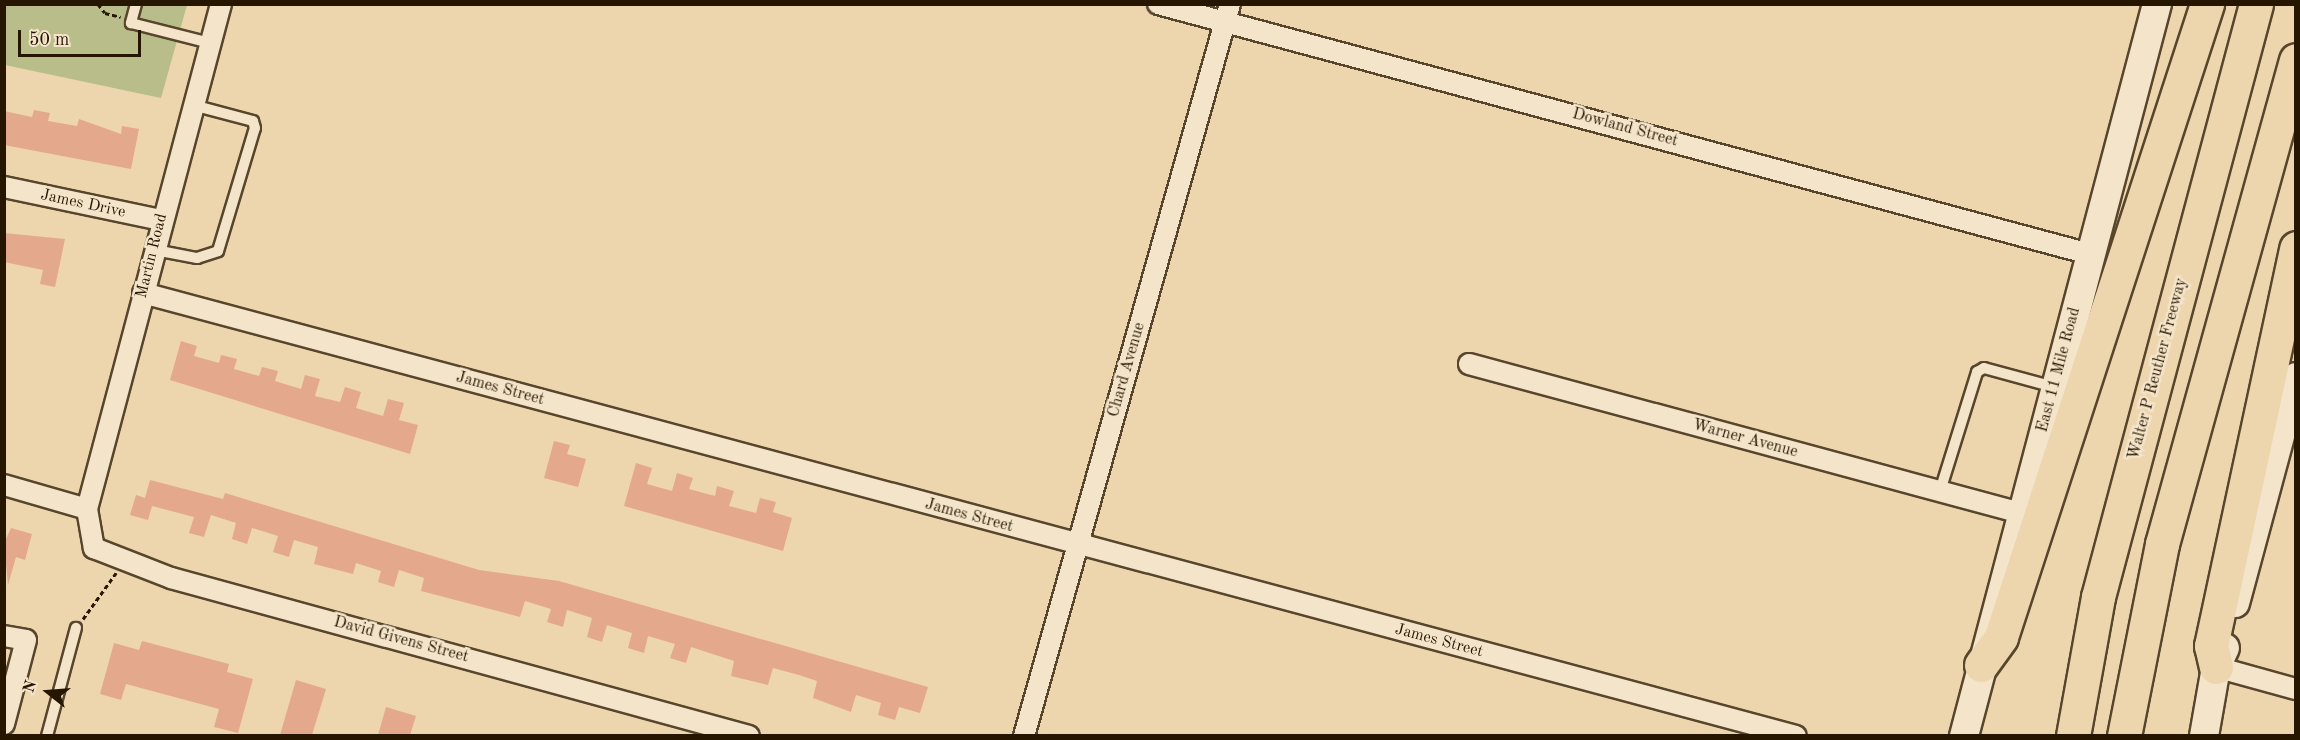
<!DOCTYPE html>
<style>
body{margin:0}
#map{position:relative;width:2300px;height:740px;overflow:hidden;background:#edd5ae;font-family:"Old Standard TT",serif}
div>[style]{position:absolute}
.green>*{inset:0;background:#b9bd89}
.building>*{inset:0;background:#e4a98d}
.path>*{height:3px;margin-top:-1.5px;transform-origin:0;background:repeating-linear-gradient(90deg,#261600 0 4.5px,transparent 0 7.5px)}
.roads{filter:drop-shadow(2px 0 #58462c) drop-shadow(-2px 0 #58462c) drop-shadow(0 2px #58462c) drop-shadow(0 -2px #58462c)}
.lane>*{height:10px;margin:-5px;padding:0 5px;transform-origin:5px;border-radius:5px;background:#f3e4ca}
.street>*{height:20px;margin:-10px;padding:0 10px;transform-origin:10px;border-radius:10px;background:#f3e4ca}
.secondary>*{height:28px;margin:-14px;padding:0 14px;transform-origin:14px;border-radius:14px;background:#f3e4ca}
.highway>*{height:33px;margin:-16.5px;padding:0 16.5px;transform-origin:16.5px;border-radius:16.5px;background:#edd5ae}
span{translate:-50% -50%;white-space:nowrap;text-align:center;line-height:1.15;-webkit-text-stroke:5px #f3e4ca;paint-order:stroke}
.street-label{font-size:16px;color:#261600}
.frame{position:absolute;inset:0;border:6px solid #261600;pointer-events:none}
.north{position:absolute;left:18px;top:662px;width:60px;height:60px;-webkit-text-stroke:4px #f3e4ca;paint-order:stroke;rotate:287deg;font-size:16px;font-weight:700;line-height:24px;text-align:center;color:#261600}
.north::after{content:'';display:block;margin:auto;width:21px;height:27px;background:#261600;clip-path:polygon(50% 0,100% 100%,50% 72%,0 100%)}
.scale{position:absolute;left:18px;top:30px;width:123px;height:27px;box-sizing:border-box;border:3px solid #261600;border-top:0;padding-left:8px;font-size:18px;line-height:21px;white-space:nowrap;color:#261600;-webkit-text-stroke:4px #f3e4ca;paint-order:stroke}
</style>
<div id="map">
<div class="green">
<i style="clip-path:polygon(5px 5px,187px 5px,161px 98px,5px 65px)"></i>
</div>
<div class="building">
<i style="clip-path:polygon(34px 110px,50px 113px,48px 121px,77px 126px,79px 119px,121px 134px,122px 126px,139px 129px,131px 169px,4px 145px,4px 111px,32px 117px)"></i>
<i style="clip-path:polygon(4px 233px,65px 239px,55px 287px,40px 284px,43px 270px,4px 262px)"></i>
<i style="clip-path:polygon(181px 341px,197px 346px,194px 356px,219px 363px,221px 355px,237px 359px,234px 369px,259px 376px,262px 367px,278px 371px,275px 381px,301px 389px,305px 375px,320px 379px,315px 396px,340px 402px,345px 387px,361px 392px,356px 408px,383px 416px,388px 399px,404px 403px,399px 420px,418px 425px,410px 454px,170px 380px)"></i>
<i style="clip-path:polygon(554px 441px,570px 445px,567px 454px,586px 459px,578px 487px,544px 478px)"></i>
<i style="clip-path:polygon(636px 463px,652px 468px,647px 484px,672px 491px,677px 473px,693px 478px,689px 489px,715px 496px,717px 486px,734px 491px,729px 506px,756px 513px,760px 498px,776px 502px,773px 512px,792px 518px,783px 551px,624px 506px)"></i>
<i style="clip-path:polygon(150px 480px,223px 499px,225px 493px,479px 570px,559px 581px,928px 687px,920px 713px,899px 707px,895px 720px,878px 715px,881px 703px,856px 695px,851px 712px,813px 698px,817px 681px,799px 675px,773px 668px,768px 685px,731px 676px,734px 661px,691px 647px,686px 663px,670px 658px,675px 644px,648px 636px,644px 653px,628px 648px,632px 633px,607px 625px,602px 642px,587px 637px,592px 618px,567px 610px,563px 627px,547px 622px,551px 609px,525px 601px,520px 617px,421px 591px,424px 578px,399px 570px,394px 587px,378px 582px,381px 571px,356px 563px,353px 574px,314px 564px,318px 547px,294px 540px,289px 557px,273px 552px,278px 536px,252px 528px,247px 544px,232px 539px,236px 523px,211px 515px,204px 537px,189px 533px,194px 517px,152px 506px,148px 520px,130px 515px,136px 495px,145px 498px)"></i>
<i style="clip-path:polygon(11px 528px,32px 534px,25px 560px,16px 557px,8px 585px,4px 543px)"></i>
<i style="clip-path:polygon(142px 641px,229px 664px,227px 672px,253px 679px,238px 733px,214px 727px,219px 709px,126px 684px,121px 700px,100px 694px,114px 643px,139px 650px)"></i>
<i style="clip-path:polygon(296px 680px,326px 689px,312px 735px,280px 735px)"></i>
<i style="clip-path:polygon(386px 707px,416px 716px,410px 735px,378px 735px)"></i>
</div>
<div class="path">
<i style="left:98px;top:4px;width:11px;rotate:52deg"></i>
<i style="left:105px;top:13px;width:16px;rotate:14deg"></i>
<i style="left:83px;top:619px;width:57px;rotate:-54.3deg"></i>
</div>
<div class="roads">
<div class="lane">
<i style="left:136px;top:4px;width:20px;rotate:105deg"></i>
<i style="left:131px;top:23px;width:81px;rotate:14.2deg"></i>
<i style="left:155px;top:250px;width:43px;rotate:10.8deg"></i>
<i style="left:197px;top:258px;width:22px;rotate:-18deg"></i>
<i style="left:218px;top:251px;width:128px;rotate:-73.3deg"></i>
<i style="left:255px;top:128px;width:7px;rotate:-106deg"></i>
<i style="left:253px;top:121px;width:62px;rotate:-165.1deg"></i>
<i style="left:1940px;top:491px;width:125px;rotate:-72.7deg"></i>
<i style="left:1977px;top:372px;width:8px;rotate:-30deg"></i>
<i style="left:1984px;top:368px;width:73px;rotate:15.2deg"></i>
<i style="left:47px;top:736px;width:112px;rotate:-75deg"></i>
</div>
<div class="street">
<i style="left:221px;top:4px;width:522px;rotate:104.86deg"></i>
<i style="left:87px;top:509px;width:40px;rotate:80deg"></i>
<i style="left:94px;top:548px;width:83px;rotate:21.3deg"></i>
<i style="left:171px;top:578px;width:599px;rotate:15.29deg"></i>
<i style="left:1158px;top:4px;width:965px;rotate:15.02deg"></i>
<i style="left:4px;top:187px;width:160px;rotate:11.9deg"></i>
<i style="left:143px;top:293px;width:1711px;rotate:15deg"></i>
<i style="left:1469px;top:364px;width:572px;rotate:15.11deg"></i>
<i style="left:4px;top:485px;width:86px;rotate:16.1deg"></i>
<i style="left:4px;top:636px;width:22px;rotate:10deg"></i>
<i style="left:26px;top:640px;width:87px;rotate:104.7deg"></i>
<i style="left:2216px;top:667px;width:83px;rotate:15.4deg"></i>
<i style="left:1024px;top:736px;width:760px;rotate:-74.28deg"></i>
</div>
<div class="secondary">
<i style="left:2235px;top:603px;width:234px;rotate:-74.9deg"></i>
<i style="left:1964px;top:736px;width:757px;rotate:-75.23deg"></i>
<i style="left:2204px;top:736px;width:70px;rotate:-80.1deg"></i>
<i style="left:2216px;top:667px;width:21px;rotate:-65deg"></i>
</div>
<div class="highway">
<i style="left:1981px;top:665px;width:34px;rotate:-54deg"></i>
<i style="left:2001px;top:637px;width:666px;rotate:-71.97deg"></i>
<i style="left:2216px;top:667px;width:22px;rotate:-103deg"></i>
<i style="left:2211px;top:646px;width:407px;rotate:-77.9deg"></i>
<i style="left:2073px;top:736px;width:141px;rotate:-79.8deg"></i>
<i style="left:2098px;top:597px;width:614px;rotate:-75.08deg"></i>
<i style="left:2124px;top:736px;width:196px;rotate:-78.8deg"></i>
<i style="left:2162px;top:544px;width:502px;rotate:-74.52deg"></i>
</div>
</div>
<div class="street-label">
<span style="left:1625px;top:128px;rotate:15deg">Dowland Street</span>
<span style="left:83px;top:204px;rotate:12deg">James Drive</span>
<span style="left:152px;top:256px;rotate:-76deg">Martin Road</span>
<span style="left:2158px;top:369px;rotate:-75deg">Walter P Reuther Freeway</span>
<span style="left:1127px;top:370px;rotate:-74deg">Chard Avenue</span>
<span style="left:2059px;top:370px;rotate:-75deg">East 11 Mile Road</span>
<span style="left:500px;top:389px;rotate:15deg">James Street</span>
<span style="left:1745px;top:439px;rotate:15deg">Warner Avenue</span>
<span style="left:969px;top:516px;rotate:15deg">James Street</span>
<span style="left:401px;top:640px;rotate:15deg">David Givens Street</span>
<span style="left:1439px;top:641px;rotate:15deg">James Street</span>
</div>
<div class="frame"></div>
<div class="north">N</div>
<div class="scale">50 m</div>
</div>
